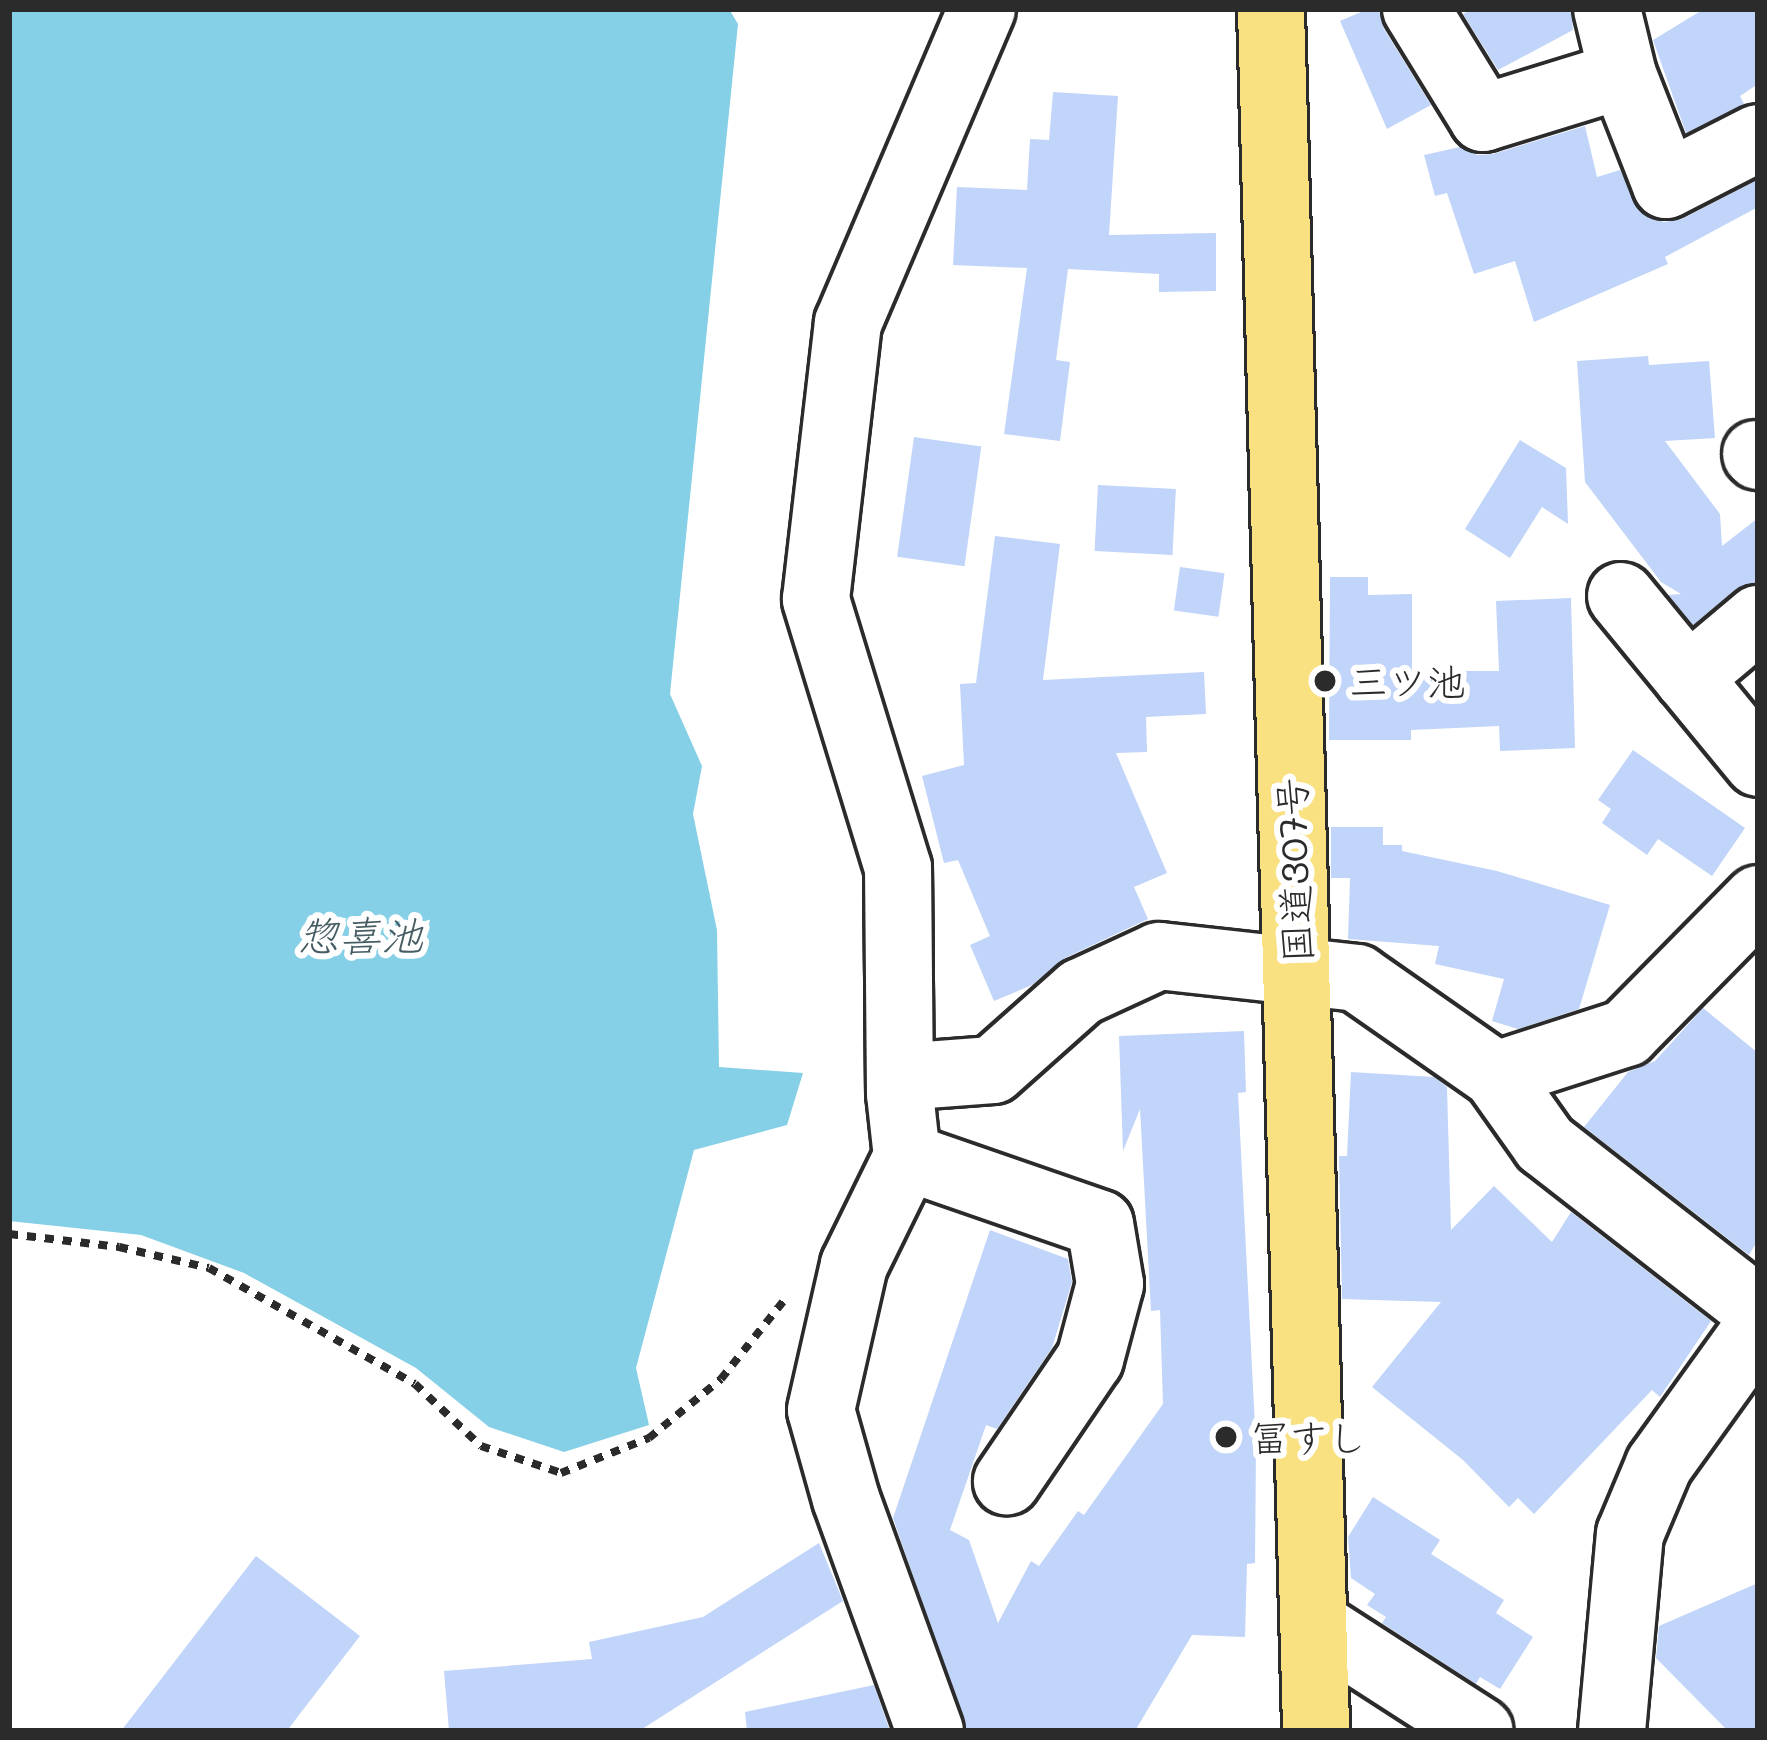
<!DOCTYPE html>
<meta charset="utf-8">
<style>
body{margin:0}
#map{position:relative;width:1767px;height:1740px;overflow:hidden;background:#fff;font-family:Mali,"Klee One",sans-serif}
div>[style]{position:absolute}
.water>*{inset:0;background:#86d0e7}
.building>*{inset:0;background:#c1d4f9;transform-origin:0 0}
.path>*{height:8px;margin-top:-4px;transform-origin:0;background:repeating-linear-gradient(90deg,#2b2b2b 0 9px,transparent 0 18px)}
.roads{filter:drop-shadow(3px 0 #2b2b2b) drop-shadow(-3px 0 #2b2b2b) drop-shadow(0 3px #2b2b2b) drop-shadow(0 -3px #2b2b2b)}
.minor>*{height:66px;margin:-33px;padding:0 33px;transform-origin:33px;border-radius:33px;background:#fff}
.highway>*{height:66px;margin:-33px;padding:0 33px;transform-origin:33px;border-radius:33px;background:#f9e181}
.dots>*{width:33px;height:33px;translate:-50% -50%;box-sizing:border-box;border:6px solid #fff;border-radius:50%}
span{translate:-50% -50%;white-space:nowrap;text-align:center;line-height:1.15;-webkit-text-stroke:12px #fff;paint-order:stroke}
.poi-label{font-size:39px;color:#2b2b2b}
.left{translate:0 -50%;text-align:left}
.street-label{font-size:39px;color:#2b2b2b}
.water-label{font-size:42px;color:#465d63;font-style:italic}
.frame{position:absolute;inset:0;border:12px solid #2b2b2b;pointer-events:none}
</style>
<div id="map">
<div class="water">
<i style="clip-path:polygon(9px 9px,729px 9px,738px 24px,670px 694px,702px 766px,693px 814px,717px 930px,719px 1067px,803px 1073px,787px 1125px,694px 1150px,636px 1368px,649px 1425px,564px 1452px,489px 1427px,416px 1368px,244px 1273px,141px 1235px,9px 1221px)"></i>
</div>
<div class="building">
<i style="clip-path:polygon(1368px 9px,1379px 9px,1384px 29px,1431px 105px,1387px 129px,1340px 21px)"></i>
<i style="clip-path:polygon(1473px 9px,1571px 9px,1573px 30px,1498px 70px,1463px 14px)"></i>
<i style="clip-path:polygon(1704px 9px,1758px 9px,1758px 84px,1740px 96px,1744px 104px,1686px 133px,1653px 40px)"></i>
<i style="clip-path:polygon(1053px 92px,1118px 96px,1109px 235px,1216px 233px,1216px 291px,1159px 292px,1159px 274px,1068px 269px,1056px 360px,1070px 362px,1060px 441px,1004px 434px,1027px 268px,953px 265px,957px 187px,1027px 190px,1030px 139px,1049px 140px)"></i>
<i style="clip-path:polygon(1585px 126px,1597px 177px,1620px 170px,1645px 216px,1664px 222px,1682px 219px,1757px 180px,1758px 207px,1665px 257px,1668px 264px,1534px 322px,1515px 261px,1474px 274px,1447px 193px,1435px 196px,1424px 155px,1460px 147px,1477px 155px,1493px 154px)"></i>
<i style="clip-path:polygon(1648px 356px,1649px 365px,1709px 361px,1715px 438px,1665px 441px,1720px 514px,1722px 546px,1758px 518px,1758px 582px,1735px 590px,1693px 625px,1668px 595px,1681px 594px,1661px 582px,1585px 482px,1577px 361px)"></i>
<i style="left:914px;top:437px;width:68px;height:121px;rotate:8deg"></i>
<i style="clip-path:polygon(1520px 440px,1566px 468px,1568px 524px,1542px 507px,1510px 558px,1465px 529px)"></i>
<i style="left:1098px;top:485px;width:78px;height:66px;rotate:3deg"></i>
<i style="clip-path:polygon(995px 536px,1060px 544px,1043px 680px,1204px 672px,1206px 714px,1146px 717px,1147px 752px,1116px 753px,1167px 873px,1134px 887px,1148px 919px,1065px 958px,1032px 985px,994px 1001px,970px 945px,990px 936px,958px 860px,944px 863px,922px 776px,964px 765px,960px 684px,976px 683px)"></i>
<i style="left:1180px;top:567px;width:45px;height:44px;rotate:8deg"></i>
<i style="clip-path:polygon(1330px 577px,1368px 577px,1368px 595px,1412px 594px,1412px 671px,1499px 671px,1496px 601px,1571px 598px,1575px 748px,1500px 751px,1499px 726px,1411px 730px,1411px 740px,1329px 740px)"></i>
<i style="clip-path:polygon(1633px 750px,1745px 828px,1712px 876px,1658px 839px,1647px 855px,1602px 823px,1611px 809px,1598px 800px)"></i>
<i style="clip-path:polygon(1331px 827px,1383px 827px,1383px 845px,1402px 845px,1402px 851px,1497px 871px,1610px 905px,1579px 1009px,1518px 1029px,1492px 1021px,1504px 979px,1435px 964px,1439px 946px,1348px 939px,1350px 878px,1331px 878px)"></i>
<i style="clip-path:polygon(1703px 1008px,1758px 1053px,1758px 1240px,1749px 1255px,1584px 1127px,1628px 1072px,1655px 1061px)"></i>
<i style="clip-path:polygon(1244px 1031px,1246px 1092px,1238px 1093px,1256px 1446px,1255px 1563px,1247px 1564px,1245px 1637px,1192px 1635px,1135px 1731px,967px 1731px,893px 1518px,990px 1230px,1068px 1259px,1072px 1282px,1052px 1348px,997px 1429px,986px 1425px,950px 1530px,969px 1540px,998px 1623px,1031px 1561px,1039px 1566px,1078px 1511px,1084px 1515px,1163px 1404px,1160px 1310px,1151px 1311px,1140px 1109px,1123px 1151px,1119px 1036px)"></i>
<i style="clip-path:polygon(1351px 1072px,1434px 1077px,1447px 1087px,1451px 1230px,1494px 1186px,1552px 1242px,1571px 1212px,1711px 1321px,1660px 1397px,1652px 1390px,1534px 1514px,1518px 1498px,1509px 1507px,1463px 1460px,1372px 1387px,1441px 1302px,1342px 1299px,1339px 1156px,1347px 1156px)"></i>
<i style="clip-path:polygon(1373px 1497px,1440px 1540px,1431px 1554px,1504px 1600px,1496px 1613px,1533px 1637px,1500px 1689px,1480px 1677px,1476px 1684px,1382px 1623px,1386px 1617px,1367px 1605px,1375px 1594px,1351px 1578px,1348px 1537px)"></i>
<i style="clip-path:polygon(819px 1543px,843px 1601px,639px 1731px,449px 1731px,444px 1671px,592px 1659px,589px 1642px,703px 1617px)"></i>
<i style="clip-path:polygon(256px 1556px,360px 1636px,299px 1715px,287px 1731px,121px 1731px)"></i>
<i style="clip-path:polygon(1758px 1583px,1758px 1731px,1728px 1731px,1656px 1658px,1659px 1626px)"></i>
<i style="clip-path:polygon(874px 1685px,890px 1731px,747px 1731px,745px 1712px)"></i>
</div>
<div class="path">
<i style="left:9px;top:1234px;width:111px;rotate:6.7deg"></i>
<i style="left:119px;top:1247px;width:92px;rotate:13.1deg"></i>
<i style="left:209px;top:1268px;width:236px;rotate:29.4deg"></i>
<i style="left:415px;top:1384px;width:91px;rotate:43.2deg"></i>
<i style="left:481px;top:1446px;width:84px;rotate:18.6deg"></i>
<i style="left:561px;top:1473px;width:95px;rotate:-21.7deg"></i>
<i style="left:649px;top:1438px;width:93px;rotate:-39.3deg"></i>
<i style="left:721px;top:1379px;width:102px;rotate:-51.3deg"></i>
</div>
<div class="roads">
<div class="minor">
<i style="left:1416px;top:9px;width:128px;rotate:58.4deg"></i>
<i style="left:1483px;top:118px;width:146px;rotate:-17.1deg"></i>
<i style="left:1607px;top:9px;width:68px;rotate:76.4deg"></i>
<i style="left:1623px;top:75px;width:118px;rotate:68.6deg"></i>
<i style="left:1666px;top:185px;width:103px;rotate:-27.1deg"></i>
<i style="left:1756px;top:454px;width:3px;rotate:45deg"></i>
<i style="left:1621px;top:596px;width:216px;rotate:50.6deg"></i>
<i style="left:1688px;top:678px;width:92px;rotate:-40.1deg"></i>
<i style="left:1496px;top:1075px;width:137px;rotate:-17.9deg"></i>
<i style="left:1626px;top:1033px;width:188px;rotate:-45.4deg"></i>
<i style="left:900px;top:1077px;width:93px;rotate:-4.3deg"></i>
<i style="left:993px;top:1070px;width:118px;rotate:-41.6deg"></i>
<i style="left:1081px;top:992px;width:86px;rotate:-24.8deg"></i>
<i style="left:1159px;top:956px;width:199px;rotate:6.3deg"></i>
<i style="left:1357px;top:978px;width:169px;rotate:34.9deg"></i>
<i style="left:1496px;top:1075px;width:85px;rotate:54.6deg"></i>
<i style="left:1545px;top:1144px;width:270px;rotate:37.9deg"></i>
<i style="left:907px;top:1157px;width:204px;rotate:19.1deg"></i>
<i style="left:1100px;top:1224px;width:61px;rotate:80.5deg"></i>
<i style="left:1110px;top:1284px;width:78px;rotate:104.9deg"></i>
<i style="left:1090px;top:1359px;width:148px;rotate:124.2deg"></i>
<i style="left:1314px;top:1624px;width:197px;rotate:32.8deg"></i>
<i style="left:930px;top:1731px;width:247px;rotate:-109.9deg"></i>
<i style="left:846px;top:1499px;width:92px;rotate:-105.7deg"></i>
<i style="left:821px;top:1410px;width:149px;rotate:-77.2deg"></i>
<i style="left:854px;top:1265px;width:120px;rotate:-63.9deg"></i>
<i style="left:907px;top:1157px;width:63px;rotate:-96.3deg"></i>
<i style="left:900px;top:1094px;width:226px;rotate:-90.5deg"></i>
<i style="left:898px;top:868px;width:281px;rotate:-107deg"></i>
<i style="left:816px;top:599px;width:278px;rotate:-83.4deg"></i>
<i style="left:848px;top:323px;width:341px;rotate:-66.9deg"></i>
<i style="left:1612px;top:1731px;width:198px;rotate:-84.8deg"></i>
<i style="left:1630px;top:1534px;width:75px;rotate:-67.2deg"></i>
<i style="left:1659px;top:1465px;width:170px;rotate:-54.3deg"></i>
</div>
<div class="highway">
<i style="left:1271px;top:9px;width:1723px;rotate:88.5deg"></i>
</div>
</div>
<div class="dots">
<i style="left:1325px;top:681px;background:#2b2b2b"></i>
<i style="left:1226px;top:1437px;background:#2b2b2b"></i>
</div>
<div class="poi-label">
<span class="left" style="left:1349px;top:681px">三ツ池</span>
<span class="left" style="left:1250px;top:1437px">冨すし</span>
</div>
<div class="street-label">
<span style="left:1294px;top:870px;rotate:-92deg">国道307号</span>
</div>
<div class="water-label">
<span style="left:360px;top:935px">惣喜池</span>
</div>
<div class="frame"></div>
</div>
